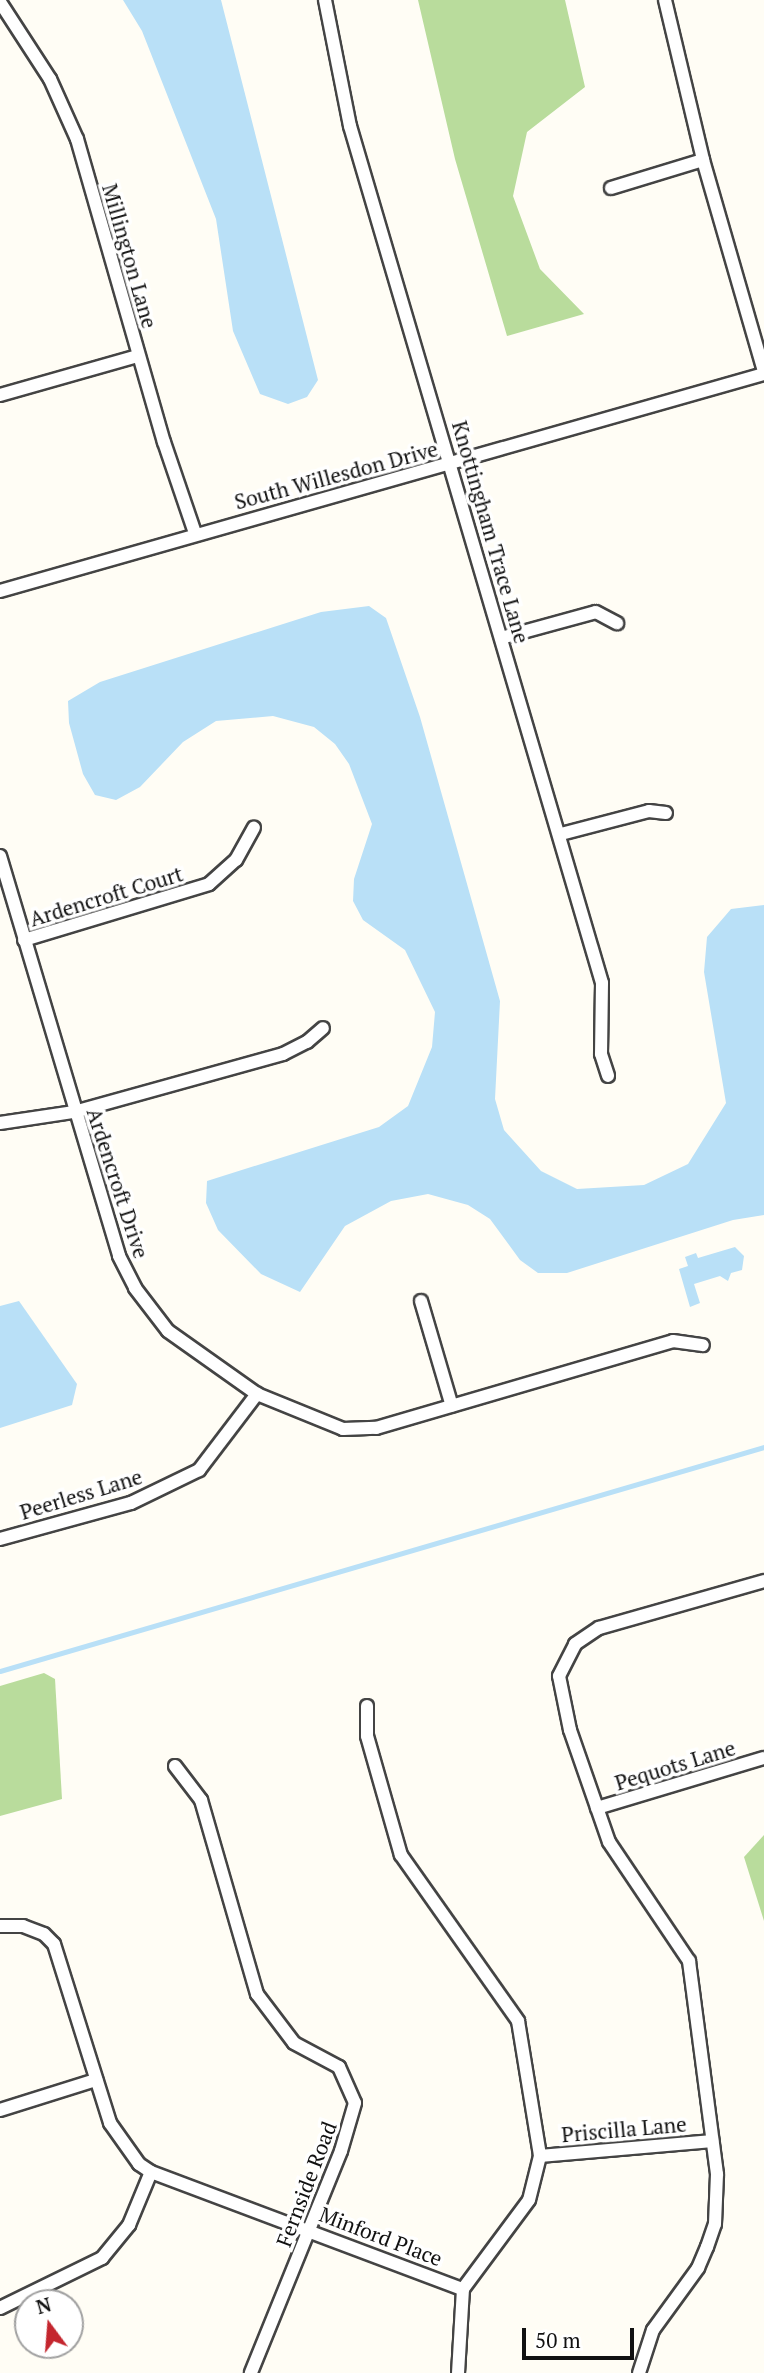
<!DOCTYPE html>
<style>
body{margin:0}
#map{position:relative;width:764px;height:2373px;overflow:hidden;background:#fffdf5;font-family:"PT Serif",serif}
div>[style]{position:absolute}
.forest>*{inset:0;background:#b9dc9c}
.water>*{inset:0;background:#b9e0f7}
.stream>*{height:4.5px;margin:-2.25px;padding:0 2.25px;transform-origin:2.25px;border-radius:2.25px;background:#b9e0f7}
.roads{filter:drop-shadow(2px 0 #444) drop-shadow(-2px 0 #444) drop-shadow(0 2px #444) drop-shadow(0 -2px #444)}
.street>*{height:12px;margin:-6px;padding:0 6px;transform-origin:6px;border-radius:6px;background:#fff}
span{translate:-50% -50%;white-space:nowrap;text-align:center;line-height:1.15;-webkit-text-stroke:7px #fff;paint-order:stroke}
.street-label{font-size:21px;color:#111}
.north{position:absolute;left:14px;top:2289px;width:70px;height:70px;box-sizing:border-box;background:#fff;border:2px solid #a0a0a0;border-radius:50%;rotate:344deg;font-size:19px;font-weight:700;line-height:28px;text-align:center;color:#111}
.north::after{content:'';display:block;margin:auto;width:24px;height:32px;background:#c4262e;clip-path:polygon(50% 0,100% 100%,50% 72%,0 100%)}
.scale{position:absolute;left:522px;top:2328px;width:112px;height:32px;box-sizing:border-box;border:4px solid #111;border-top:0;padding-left:9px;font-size:21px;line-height:24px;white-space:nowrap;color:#111;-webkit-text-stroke:5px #fff;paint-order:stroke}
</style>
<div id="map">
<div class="forest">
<i style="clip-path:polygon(418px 0,565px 0,585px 87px,527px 132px,513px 196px,540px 269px,584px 314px,507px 336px,455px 159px)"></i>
<i style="clip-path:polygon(44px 1673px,55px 1679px,62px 1799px,0 1816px,0 1686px)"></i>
<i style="clip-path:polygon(764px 1835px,764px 1921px,744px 1857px)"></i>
</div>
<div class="water">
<i style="clip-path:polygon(123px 0,221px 0,318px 380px,307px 397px,288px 404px,260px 394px,233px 331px,216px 219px,142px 31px)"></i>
<i style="clip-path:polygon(369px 606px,386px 618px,420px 717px,500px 1001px,495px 1099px,504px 1130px,541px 1171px,577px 1189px,644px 1185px,688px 1164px,726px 1103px,704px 972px,707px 937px,731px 909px,764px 905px,764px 1215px,733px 1220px,567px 1273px,538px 1273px,520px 1260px,490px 1219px,468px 1205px,428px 1194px,391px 1201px,345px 1226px,300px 1292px,261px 1274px,218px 1230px,206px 1203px,207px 1181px,379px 1127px,408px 1106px,432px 1047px,435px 1012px,405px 950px,363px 920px,353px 901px,354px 879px,372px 824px,349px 764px,335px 744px,314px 727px,273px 716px,216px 721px,183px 742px,140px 787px,116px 800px,95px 795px,83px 774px,69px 723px,68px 701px,100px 682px,321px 612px)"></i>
<i style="clip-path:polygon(735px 1247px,744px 1256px,742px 1270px,731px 1273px,728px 1281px,720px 1276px,694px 1284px,700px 1303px,690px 1307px,679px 1269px,688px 1266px,685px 1257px,696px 1253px,698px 1258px)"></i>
<i style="clip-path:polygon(19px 1301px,77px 1384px,72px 1405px,0 1428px,0 1306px)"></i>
</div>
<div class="stream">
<i style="left:0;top:1671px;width:796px;rotate:-16.34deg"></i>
</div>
<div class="roads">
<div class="street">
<i style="left:325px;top:0;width:128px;rotate:78.8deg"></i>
<i style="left:350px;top:126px;width:893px;rotate:73.61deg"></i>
<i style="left:602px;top:983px;width:71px;rotate:90.8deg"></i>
<i style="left:601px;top:1054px;width:23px;rotate:72deg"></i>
<i style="left:665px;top:0;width:164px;rotate:76.6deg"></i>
<i style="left:703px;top:160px;width:221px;rotate:73.9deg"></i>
<i style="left:0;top:2px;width:92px;rotate:57deg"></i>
<i style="left:50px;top:79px;width:66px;rotate:65.8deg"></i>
<i style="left:77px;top:139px;width:315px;rotate:74deg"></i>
<i style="left:164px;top:442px;width:96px;rotate:71.2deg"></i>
<i style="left:611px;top:188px;width:96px;rotate:-16.9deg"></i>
<i style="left:0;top:395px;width:143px;rotate:-15.8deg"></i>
<i style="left:0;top:591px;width:794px;rotate:-15.86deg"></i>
<i style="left:501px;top:638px;width:98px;rotate:-15.3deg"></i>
<i style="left:596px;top:612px;width:24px;rotate:28deg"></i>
<i style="left:561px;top:834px;width:91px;rotate:-14.6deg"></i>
<i style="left:649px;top:811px;width:17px;rotate:7deg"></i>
<i style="left:0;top:856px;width:417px;rotate:73.4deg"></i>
<i style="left:119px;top:1256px;width:36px;rotate:63deg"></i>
<i style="left:135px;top:1288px;width:54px;rotate:52.5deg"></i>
<i style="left:168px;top:1331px;width:109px;rotate:35.3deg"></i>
<i style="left:257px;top:1394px;width:93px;rotate:22.1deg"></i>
<i style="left:343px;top:1429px;width:33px;rotate:-2deg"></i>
<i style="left:376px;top:1428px;width:309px;rotate:-16.3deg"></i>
<i style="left:673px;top:1341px;width:30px;rotate:8deg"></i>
<i style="left:24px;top:940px;width:193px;rotate:-16.8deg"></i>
<i style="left:209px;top:884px;width:36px;rotate:-42deg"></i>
<i style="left:236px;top:860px;width:37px;rotate:-61deg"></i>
<i style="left:0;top:1123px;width:75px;rotate:-8.5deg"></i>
<i style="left:74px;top:1112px;width:217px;rotate:-15.5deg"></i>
<i style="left:283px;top:1054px;width:27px;rotate:-27deg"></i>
<i style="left:307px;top:1042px;width:21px;rotate:-41deg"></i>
<i style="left:421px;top:1301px;width:109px;rotate:73.6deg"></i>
<i style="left:0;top:1539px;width:136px;rotate:-15.4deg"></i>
<i style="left:131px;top:1503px;width:76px;rotate:-25.9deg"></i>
<i style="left:199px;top:1470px;width:96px;rotate:-52.7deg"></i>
<i style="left:367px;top:1706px;width:30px;rotate:90deg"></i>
<i style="left:367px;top:1736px;width:124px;rotate:74.1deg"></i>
<i style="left:401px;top:1855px;width:203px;rotate:54.8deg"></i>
<i style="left:518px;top:2021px;width:137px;rotate:80.7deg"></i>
<i style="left:540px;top:2156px;width:45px;rotate:104deg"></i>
<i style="left:529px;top:2200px;width:111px;rotate:126.6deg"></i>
<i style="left:463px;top:2289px;width:84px;rotate:93.4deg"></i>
<i style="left:175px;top:1766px;width:43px;rotate:52.6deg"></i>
<i style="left:201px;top:1800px;width:202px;rotate:73.9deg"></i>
<i style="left:257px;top:1994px;width:61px;rotate:52.9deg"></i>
<i style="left:294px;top:2043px;width:51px;rotate:28.1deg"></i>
<i style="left:339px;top:2067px;width:39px;rotate:66deg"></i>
<i style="left:355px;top:2103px;width:50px;rotate:106.3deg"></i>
<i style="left:341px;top:2151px;width:240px;rotate:112.1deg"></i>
<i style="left:597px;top:1808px;width:174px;rotate:-16.7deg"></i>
<i style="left:0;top:1926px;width:23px"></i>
<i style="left:23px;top:1926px;width:22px;rotate:21deg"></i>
<i style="left:44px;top:1934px;width:14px;rotate:45deg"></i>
<i style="left:54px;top:1944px;width:188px;rotate:72.6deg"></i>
<i style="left:110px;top:2123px;width:50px;rotate:54.7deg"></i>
<i style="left:139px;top:2164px;width:14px;rotate:34deg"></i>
<i style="left:151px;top:2172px;width:333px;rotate:20.6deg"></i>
<i style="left:0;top:2110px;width:101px;rotate:-17.4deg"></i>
<i style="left:540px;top:2156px;width:173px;rotate:-5deg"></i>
<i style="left:0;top:2308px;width:114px;rotate:-26.1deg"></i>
<i style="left:102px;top:2258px;width:43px;rotate:-50.7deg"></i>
<i style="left:129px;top:2225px;width:57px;rotate:-67.5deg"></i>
<i style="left:639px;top:2373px;width:45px;rotate:-72deg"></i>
<i style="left:653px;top:2330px;width:77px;rotate:-54deg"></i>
<i style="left:698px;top:2268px;width:23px;rotate:-67deg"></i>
<i style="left:707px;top:2247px;width:24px;rotate:-71deg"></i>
<i style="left:715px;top:2224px;width:50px;rotate:-87.7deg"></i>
<i style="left:717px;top:2174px;width:215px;rotate:-97.5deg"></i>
<i style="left:689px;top:1961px;width:143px;rotate:-123.9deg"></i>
<i style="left:609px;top:1842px;width:119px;rotate:-109.2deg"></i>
<i style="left:570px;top:1730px;width:55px;rotate:-101.5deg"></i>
<i style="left:559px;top:1676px;width:36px;rotate:-63deg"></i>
<i style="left:575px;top:1644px;width:29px;rotate:-34deg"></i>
<i style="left:599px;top:1628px;width:172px;rotate:-15.9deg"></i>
</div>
</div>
<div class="street-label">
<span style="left:130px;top:256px;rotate:74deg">Millington Lane</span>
<span style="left:336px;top:475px;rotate:-15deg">South Willesdon Drive</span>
<span style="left:491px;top:532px;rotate:74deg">Knottingham Trace Lane</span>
<span style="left:106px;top:896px;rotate:-17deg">Ardencroft Court</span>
<span style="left:118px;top:1183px;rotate:72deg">Ardencroft Drive</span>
<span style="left:81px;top:1494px;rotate:-17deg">Peerless Lane</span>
<span style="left:675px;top:1765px;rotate:-17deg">Pequots Lane</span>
<span style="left:624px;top:2129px;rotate:-5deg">Priscilla Lane</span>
<span style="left:306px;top:2184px;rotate:-69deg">Fernside Road</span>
<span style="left:381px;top:2236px;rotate:21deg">Minford Place</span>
</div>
<div class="north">N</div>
<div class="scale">50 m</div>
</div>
